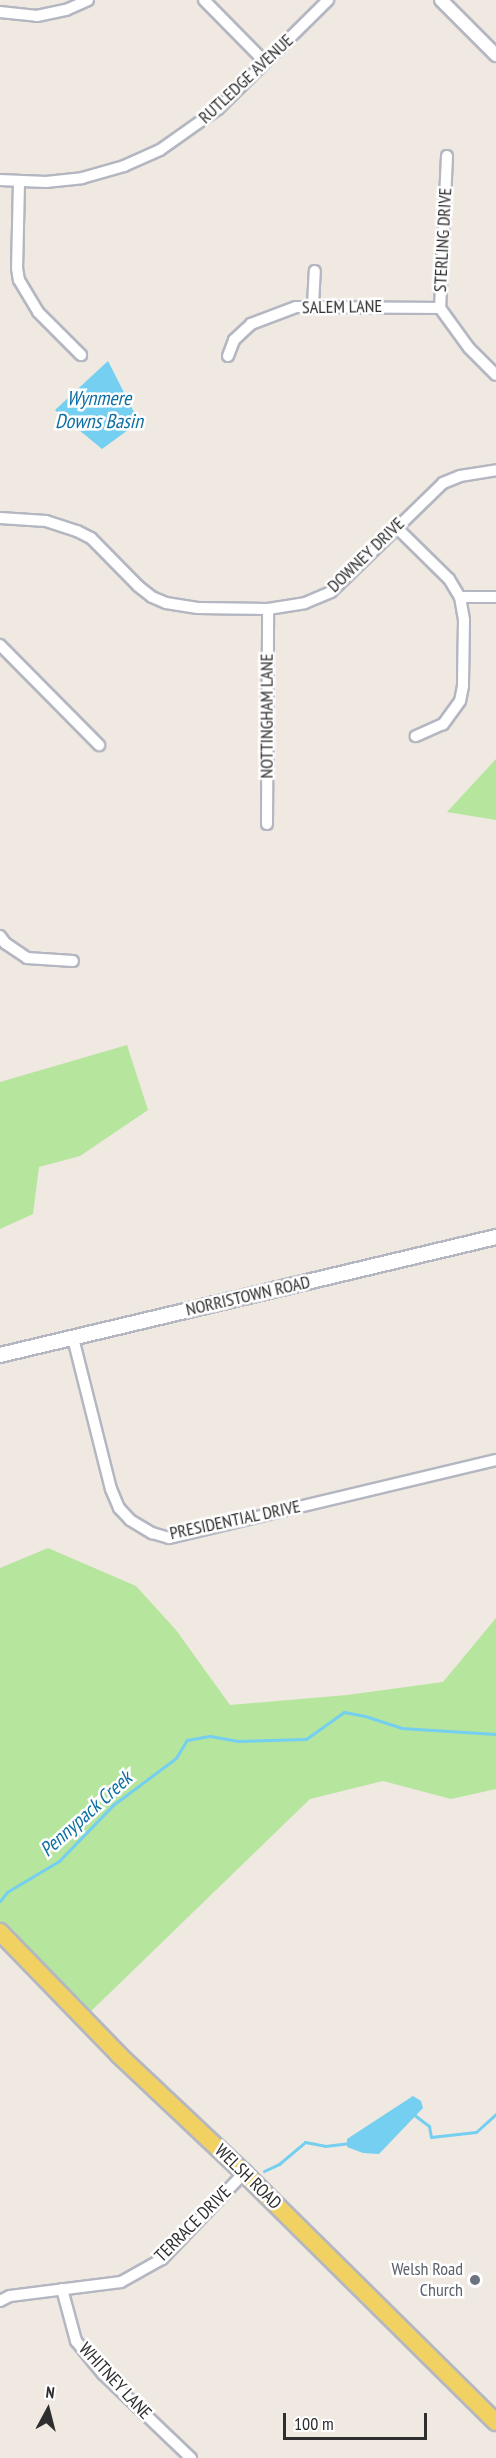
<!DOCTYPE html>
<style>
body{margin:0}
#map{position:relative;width:496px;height:2458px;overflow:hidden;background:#efe9e1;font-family:"PT Sans Narrow",sans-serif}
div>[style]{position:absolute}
.green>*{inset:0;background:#b6e59e}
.water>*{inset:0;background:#75cff0}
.stream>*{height:3px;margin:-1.5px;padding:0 1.5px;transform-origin:1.5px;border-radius:1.5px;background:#75cff0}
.roads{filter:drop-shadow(2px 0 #b4b7c1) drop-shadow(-2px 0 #b4b7c1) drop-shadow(0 2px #b4b7c1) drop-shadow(0 -2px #b4b7c1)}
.minor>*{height:10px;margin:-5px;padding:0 5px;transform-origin:5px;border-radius:5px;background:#fff}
.tertiary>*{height:12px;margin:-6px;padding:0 6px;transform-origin:6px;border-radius:6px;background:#fff}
.secondary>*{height:14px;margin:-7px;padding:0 7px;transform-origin:7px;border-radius:7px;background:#fff}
.primary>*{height:16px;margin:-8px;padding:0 8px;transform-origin:8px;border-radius:8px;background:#f2d163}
.dots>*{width:16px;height:16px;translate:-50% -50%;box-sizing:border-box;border:3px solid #fff;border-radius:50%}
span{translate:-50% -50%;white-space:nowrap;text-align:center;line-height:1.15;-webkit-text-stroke:5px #fff;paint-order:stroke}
.street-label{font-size:18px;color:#2e2e2e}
.worship-label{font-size:18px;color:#5b616d}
.right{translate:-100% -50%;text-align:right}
.water-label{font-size:20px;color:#0d6fa3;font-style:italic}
.north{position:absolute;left:18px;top:2380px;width:60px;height:60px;-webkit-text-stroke:4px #fff;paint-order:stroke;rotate:7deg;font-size:16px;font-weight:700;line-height:24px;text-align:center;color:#2e2e2e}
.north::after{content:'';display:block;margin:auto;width:21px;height:27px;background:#2e2e2e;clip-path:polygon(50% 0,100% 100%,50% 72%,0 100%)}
.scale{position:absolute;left:283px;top:2413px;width:144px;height:27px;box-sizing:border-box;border:3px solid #2e2e2e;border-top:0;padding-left:8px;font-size:18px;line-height:21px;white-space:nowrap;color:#2e2e2e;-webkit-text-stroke:4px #fff;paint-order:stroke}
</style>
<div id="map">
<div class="green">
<i style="clip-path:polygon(496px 759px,496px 820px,447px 812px)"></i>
<i style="clip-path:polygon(127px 1045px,148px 1110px,80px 1156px,39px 1167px,33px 1214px,0 1229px,0 1082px)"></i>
<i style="clip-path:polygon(48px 1548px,136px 1586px,176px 1630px,230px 1705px,347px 1695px,443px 1682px,496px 1618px,496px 1789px,451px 1799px,383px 1781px,310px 1799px,84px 2018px,0 1932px,0 1568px)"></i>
</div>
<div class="water">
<i style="clip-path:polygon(108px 361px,139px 422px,102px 449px,55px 410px)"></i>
<i style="clip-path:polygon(413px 2096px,421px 2101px,423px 2108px,379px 2154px,363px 2153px,347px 2147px,347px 2139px)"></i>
</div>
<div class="stream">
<i style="left:0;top:1901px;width:11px;rotate:-52deg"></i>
<i style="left:7px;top:1892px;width:61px;rotate:-30.8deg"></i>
<i style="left:59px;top:1861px;width:78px;rotate:-46deg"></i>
<i style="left:113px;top:1805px;width:79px;rotate:-36.7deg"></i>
<i style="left:176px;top:1758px;width:21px;rotate:-59deg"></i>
<i style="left:187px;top:1740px;width:23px;rotate:-10deg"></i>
<i style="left:210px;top:1736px;width:27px;rotate:10deg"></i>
<i style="left:237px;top:1741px;width:69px;rotate:-1.7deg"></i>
<i style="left:306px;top:1739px;width:47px;rotate:-35.4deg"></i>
<i style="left:344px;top:1712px;width:21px;rotate:11deg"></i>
<i style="left:365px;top:1716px;width:38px;rotate:18deg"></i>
<i style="left:401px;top:1728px;width:95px;rotate:3.6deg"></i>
<i style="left:413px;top:2114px;width:20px;rotate:37deg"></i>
<i style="left:429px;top:2126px;width:11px;rotate:80deg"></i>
<i style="left:431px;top:2137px;width:45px;rotate:-6.3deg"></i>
<i style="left:476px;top:2132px;width:27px;rotate:-42deg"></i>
<i style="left:264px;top:2171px;width:17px;rotate:-25deg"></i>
<i style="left:279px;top:2164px;width:34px;rotate:-40deg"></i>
<i style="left:305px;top:2142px;width:20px;rotate:11deg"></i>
<i style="left:325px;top:2146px;width:25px;rotate:-7deg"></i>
</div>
<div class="roads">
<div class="minor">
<i style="left:204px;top:0;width:87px;rotate:45.5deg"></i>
<i style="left:0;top:12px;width:37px;rotate:6deg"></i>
<i style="left:37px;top:16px;width:30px;rotate:-12deg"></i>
<i style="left:66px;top:10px;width:24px;rotate:-24deg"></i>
<i style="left:447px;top:156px;width:152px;rotate:92.6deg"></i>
<i style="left:440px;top:308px;width:49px;rotate:54.1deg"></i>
<i style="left:469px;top:348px;width:38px;rotate:45deg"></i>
<i style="left:0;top:180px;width:46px;rotate:2.5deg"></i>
<i style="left:46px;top:182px;width:36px;rotate:-6deg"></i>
<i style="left:82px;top:178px;width:44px;rotate:-15.9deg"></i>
<i style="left:124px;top:166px;width:39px;rotate:-24deg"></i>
<i style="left:160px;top:150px;width:71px;rotate:-35.3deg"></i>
<i style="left:218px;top:109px;width:155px;rotate:-44.7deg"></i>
<i style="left:19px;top:182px;width:86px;rotate:91.3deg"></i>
<i style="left:17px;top:268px;width:12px;rotate:81deg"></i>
<i style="left:19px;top:280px;width:37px;rotate:59deg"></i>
<i style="left:38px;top:312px;width:61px;rotate:45deg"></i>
<i style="left:313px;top:305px;width:34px;rotate:-87deg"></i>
<i style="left:228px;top:356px;width:17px;rotate:-69deg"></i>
<i style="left:234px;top:340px;width:23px;rotate:-43deg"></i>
<i style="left:251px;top:324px;width:48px;rotate:-20.7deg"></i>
<i style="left:296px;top:307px;width:144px;rotate:0.4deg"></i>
<i style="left:0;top:518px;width:46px;rotate:3.7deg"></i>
<i style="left:46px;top:521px;width:33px;rotate:18deg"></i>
<i style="left:77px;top:531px;width:16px;rotate:27deg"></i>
<i style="left:91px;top:538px;width:67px;rotate:45.6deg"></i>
<i style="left:138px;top:586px;width:18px;rotate:38deg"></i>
<i style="left:152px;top:597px;width:15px;rotate:23deg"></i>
<i style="left:166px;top:603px;width:32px;rotate:9deg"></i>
<i style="left:198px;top:608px;width:70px;rotate:0.8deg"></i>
<i style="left:268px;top:609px;width:37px;rotate:-9deg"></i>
<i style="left:305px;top:603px;width:28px;rotate:-23deg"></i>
<i style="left:331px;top:592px;width:156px;rotate:-44.2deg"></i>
<i style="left:443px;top:483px;width:18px;rotate:-22deg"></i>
<i style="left:460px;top:476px;width:36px;rotate:-9deg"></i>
<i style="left:396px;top:527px;width:74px;rotate:44.5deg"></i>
<i style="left:449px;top:579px;width:21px;rotate:59deg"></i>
<i style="left:460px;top:597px;width:23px;rotate:80deg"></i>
<i style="left:464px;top:620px;width:66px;rotate:90.9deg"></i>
<i style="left:463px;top:686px;width:15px;rotate:101deg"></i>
<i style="left:460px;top:701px;width:29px;rotate:126deg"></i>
<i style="left:443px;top:724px;width:30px;rotate:156deg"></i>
<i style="left:460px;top:597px;width:36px"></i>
<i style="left:0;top:645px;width:141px;rotate:45.3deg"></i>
<i style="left:267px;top:824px;width:215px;rotate:-89.7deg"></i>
<i style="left:0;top:936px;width:9px;rotate:54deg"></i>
<i style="left:5px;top:943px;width:27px;rotate:34deg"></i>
<i style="left:27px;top:958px;width:46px;rotate:3.7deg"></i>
<i style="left:73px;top:1338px;width:156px;rotate:75.9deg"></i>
<i style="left:111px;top:1489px;width:21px;rotate:67deg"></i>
<i style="left:119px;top:1508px;width:16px;rotate:47deg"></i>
<i style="left:130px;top:1520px;width:26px;rotate:31deg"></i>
<i style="left:152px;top:1533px;width:18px;rotate:16deg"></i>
<i style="left:169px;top:1538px;width:336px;rotate:-13.4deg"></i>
<i style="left:62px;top:2289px;width:54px;rotate:74.9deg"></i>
<i style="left:76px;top:2341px;width:43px;rotate:50.7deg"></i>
<i style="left:103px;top:2374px;width:122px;rotate:43.7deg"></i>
<i style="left:0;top:2301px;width:11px;rotate:-27deg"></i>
<i style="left:10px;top:2296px;width:112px;rotate:-7.2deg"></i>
<i style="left:121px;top:2282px;width:47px;rotate:-29.3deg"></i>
<i style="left:162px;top:2259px;width:119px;rotate:-46.4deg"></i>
</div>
<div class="tertiary">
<i style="left:441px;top:0;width:78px;rotate:45deg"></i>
</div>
<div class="secondary">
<i style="left:0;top:1355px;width:510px;rotate:-13.38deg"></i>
</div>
<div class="primary">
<i style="left:0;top:1932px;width:171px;rotate:45.9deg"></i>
<i style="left:119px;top:2055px;width:172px;rotate:43.3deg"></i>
<i style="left:244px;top:2173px;width:354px;rotate:44.7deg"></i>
</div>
</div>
<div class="dots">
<i style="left:475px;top:2280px;background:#6b7280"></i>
</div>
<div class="street-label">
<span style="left:246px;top:79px;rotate:-43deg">RUTLEDGE AVENUE</span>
<span style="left:443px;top:240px;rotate:-87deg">STERLING DRIVE</span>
<span style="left:342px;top:307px;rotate:-1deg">SALEM LANE</span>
<span style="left:366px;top:555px;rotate:-44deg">DOWNEY DRIVE</span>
<span style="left:267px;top:716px;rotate:-90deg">NOTTINGHAM LANE</span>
<span style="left:248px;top:1296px;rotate:-13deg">NORRISTOWN ROAD</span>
<span style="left:235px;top:1520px;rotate:-12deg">PRESIDENTIAL DRIVE</span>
<span style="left:248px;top:2177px;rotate:44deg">WELSH ROAD</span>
<span style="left:193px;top:2224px;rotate:-45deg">TERRACE DRIVE</span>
<span style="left:115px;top:2381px;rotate:47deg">WHITNEY LANE</span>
</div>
<div class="worship-label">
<span class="right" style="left:463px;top:2280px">Welsh Road<br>Church</span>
</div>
<div class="water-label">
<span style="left:99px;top:410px">Wynmere<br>Downs Basin</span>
<span style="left:86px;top:1814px;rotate:-42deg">Pennypack Creek</span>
</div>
<div class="north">N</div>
<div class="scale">100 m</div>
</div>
